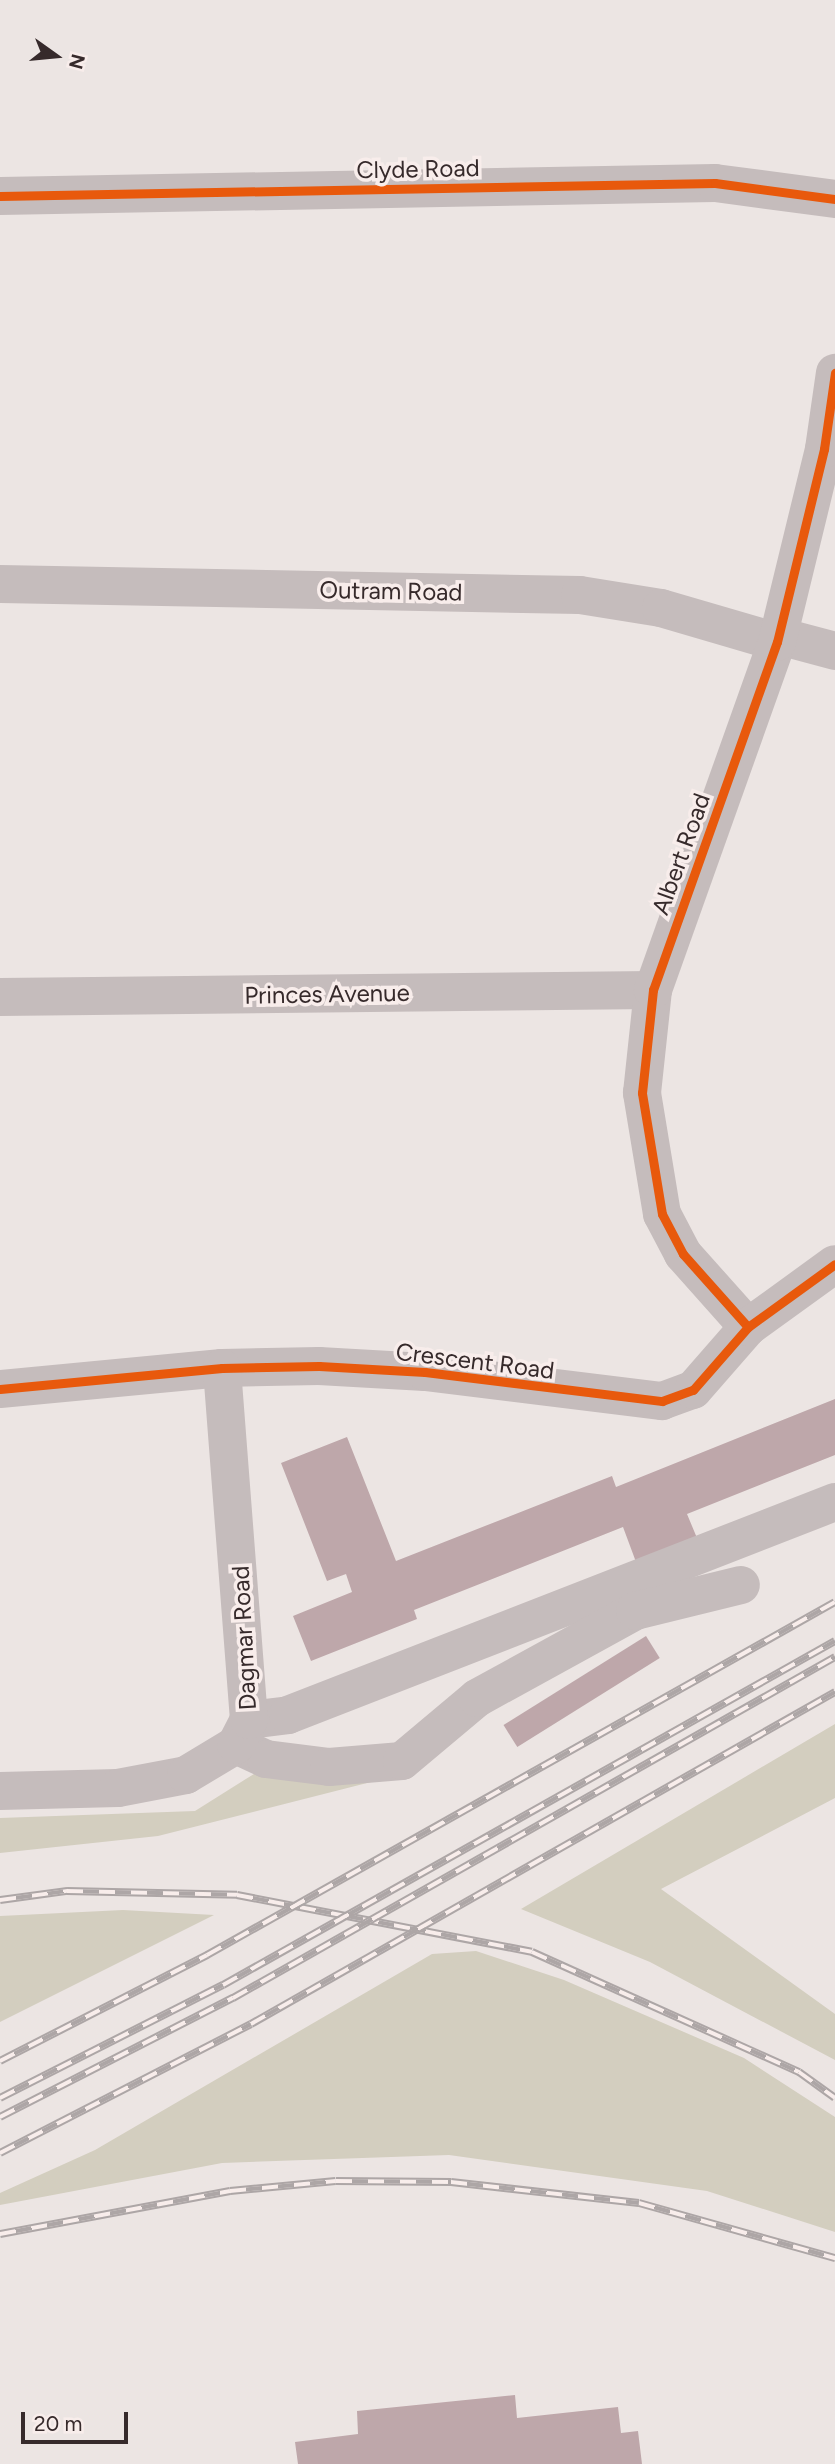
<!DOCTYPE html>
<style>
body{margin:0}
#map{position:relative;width:835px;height:2464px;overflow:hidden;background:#ece5e3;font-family:Figtree,sans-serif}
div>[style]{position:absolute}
.green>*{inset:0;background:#d3cebf}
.building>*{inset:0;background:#bea7aa;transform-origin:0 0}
.minor>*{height:38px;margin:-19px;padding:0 19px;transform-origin:19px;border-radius:19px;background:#c5bcbc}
.rail>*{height:8px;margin-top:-4px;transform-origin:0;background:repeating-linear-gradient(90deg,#f8edeb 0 16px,#ada6a6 0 32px);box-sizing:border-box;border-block:2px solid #ada6a6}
.cycleway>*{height:9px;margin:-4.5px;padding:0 4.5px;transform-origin:4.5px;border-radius:4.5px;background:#e8590c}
span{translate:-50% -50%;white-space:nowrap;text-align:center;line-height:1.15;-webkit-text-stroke:7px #f8edeb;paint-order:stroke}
.street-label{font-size:24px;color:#362a2b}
.north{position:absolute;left:21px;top:21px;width:70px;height:70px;-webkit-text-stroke:5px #f8edeb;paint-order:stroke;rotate:105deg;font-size:19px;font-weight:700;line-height:28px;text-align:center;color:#362a2b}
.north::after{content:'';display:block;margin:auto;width:24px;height:32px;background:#362a2b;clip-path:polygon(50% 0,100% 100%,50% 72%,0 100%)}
.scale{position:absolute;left:21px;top:2412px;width:107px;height:32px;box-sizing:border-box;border:4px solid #362a2b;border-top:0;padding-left:9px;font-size:21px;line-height:24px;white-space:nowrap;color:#362a2b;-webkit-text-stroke:5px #f8edeb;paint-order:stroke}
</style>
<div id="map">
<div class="green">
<i style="clip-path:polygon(835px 1724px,835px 1798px,661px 1889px,835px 2014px,835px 2060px,650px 1962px,521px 1909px)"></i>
<i style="clip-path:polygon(257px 1772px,371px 1782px,158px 1836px,0 1853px,0 1818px,195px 1811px)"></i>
<i style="clip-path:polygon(123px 1910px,214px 1915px,0 2022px,0 1916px)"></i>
<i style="clip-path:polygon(476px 1951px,564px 1980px,744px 2058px,835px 2117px,835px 2232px,707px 2191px,449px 2155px,222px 2163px,0 2205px,0 2193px,95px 2150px,432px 1954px)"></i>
</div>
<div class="building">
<i style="clip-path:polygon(835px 1399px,835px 1455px,687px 1514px,697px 1538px,636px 1562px,623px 1527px,414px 1610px,417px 1619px,311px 1661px,293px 1616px,352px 1592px,346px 1574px,327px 1581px,281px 1463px,347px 1437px,396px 1561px,612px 1476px,616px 1487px)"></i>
<i style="left:646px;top:1636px;width:26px;height:168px;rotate:58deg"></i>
<i style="clip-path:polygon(515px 2395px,517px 2418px,618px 2407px,621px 2433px,638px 2431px,642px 2464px,298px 2464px,295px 2442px,358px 2434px,357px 2411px)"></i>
</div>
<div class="minor">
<i style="left:0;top:196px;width:715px;rotate:-1.04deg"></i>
<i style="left:715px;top:183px;width:121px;rotate:7.6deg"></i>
<i style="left:0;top:584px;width:580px;rotate:1.09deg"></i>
<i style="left:580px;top:595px;width:82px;rotate:9.1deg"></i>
<i style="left:661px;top:608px;width:121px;rotate:16.3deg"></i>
<i style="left:779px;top:636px;width:58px;rotate:15deg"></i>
<i style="left:0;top:997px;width:653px;rotate:-0.61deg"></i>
<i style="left:748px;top:1327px;width:98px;rotate:-131.7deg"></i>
<i style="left:683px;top:1254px;width:45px;rotate:-117.7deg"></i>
<i style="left:662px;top:1214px;width:123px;rotate:-99.4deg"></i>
<i style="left:642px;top:1093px;width:104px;rotate:-83.9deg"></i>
<i style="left:653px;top:990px;width:369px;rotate:-70.4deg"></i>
<i style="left:777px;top:642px;width:199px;rotate:-76.3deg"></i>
<i style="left:824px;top:449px;width:77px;rotate:-81.8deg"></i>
<i style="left:0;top:1389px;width:223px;rotate:-5.4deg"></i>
<i style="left:222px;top:1368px;width:97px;rotate:-1.2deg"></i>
<i style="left:319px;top:1366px;width:106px;rotate:3.2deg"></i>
<i style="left:425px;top:1372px;width:239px;rotate:7deg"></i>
<i style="left:662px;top:1401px;width:33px;rotate:-20deg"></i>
<i style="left:693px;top:1390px;width:84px;rotate:-48.9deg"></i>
<i style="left:748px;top:1327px;width:107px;rotate:-35.9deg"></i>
<i style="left:249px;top:1720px;width:39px;rotate:-7deg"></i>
<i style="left:288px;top:1715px;width:587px;rotate:-21.28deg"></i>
<i style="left:236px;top:1745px;width:33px;rotate:25deg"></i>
<i style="left:266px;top:1759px;width:64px;rotate:7.2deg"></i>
<i style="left:329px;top:1767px;width:73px;rotate:-4.7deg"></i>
<i style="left:402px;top:1761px;width:98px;rotate:-40deg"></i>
<i style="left:477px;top:1698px;width:180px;rotate:-28.8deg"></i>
<i style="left:635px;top:1611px;width:109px;rotate:-13.8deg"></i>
<i style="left:0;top:1791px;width:118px;rotate:-1.5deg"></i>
<i style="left:118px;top:1788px;width:69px;rotate:-10.8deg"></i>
<i style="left:186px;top:1775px;width:58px;rotate:-31deg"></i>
<i style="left:236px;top:1745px;width:28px;rotate:-63deg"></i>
<i style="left:249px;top:1720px;width:353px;rotate:-94.4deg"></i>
</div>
<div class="rail">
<i style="left:0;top:1900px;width:68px;rotate:-7.7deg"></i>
<i style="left:67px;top:1891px;width:170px;rotate:1.3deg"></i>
<i style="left:237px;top:1895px;width:300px;rotate:10.9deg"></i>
<i style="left:532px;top:1952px;width:293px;rotate:24.2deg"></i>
<i style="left:799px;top:2072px;width:44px;rotate:35.8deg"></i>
<i style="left:0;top:2061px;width:233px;rotate:-27.1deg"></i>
<i style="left:207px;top:1955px;width:720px;rotate:-29.34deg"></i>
<i style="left:0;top:2098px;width:250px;rotate:-26.9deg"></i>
<i style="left:223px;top:1985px;width:702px;rotate:-29.34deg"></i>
<i style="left:0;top:2117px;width:262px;rotate:-27.1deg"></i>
<i style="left:233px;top:1998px;width:692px;rotate:-29.53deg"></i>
<i style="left:0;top:2153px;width:282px;rotate:-27.2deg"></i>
<i style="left:251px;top:2024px;width:672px;rotate:-29.62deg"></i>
<i style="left:0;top:2234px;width:234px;rotate:-10.6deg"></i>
<i style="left:230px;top:2191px;width:106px;rotate:-5.4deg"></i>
<i style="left:336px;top:2181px;width:115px;rotate:0.5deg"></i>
<i style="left:451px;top:2182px;width:189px;rotate:6.4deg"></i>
<i style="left:639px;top:2203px;width:204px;rotate:15.7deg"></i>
</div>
<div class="cycleway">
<i style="left:0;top:196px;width:715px;rotate:-1.04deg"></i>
<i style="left:715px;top:183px;width:121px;rotate:7.6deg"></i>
<i style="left:748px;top:1327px;width:98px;rotate:-131.7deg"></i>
<i style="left:683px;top:1254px;width:45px;rotate:-117.7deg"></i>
<i style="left:662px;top:1214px;width:123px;rotate:-99.4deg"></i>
<i style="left:642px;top:1093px;width:104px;rotate:-83.9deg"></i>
<i style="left:653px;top:990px;width:369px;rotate:-70.4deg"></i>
<i style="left:777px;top:642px;width:199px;rotate:-76.3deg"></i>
<i style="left:824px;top:449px;width:77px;rotate:-81.8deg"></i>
<i style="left:0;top:1389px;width:223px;rotate:-5.4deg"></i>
<i style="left:222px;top:1368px;width:97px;rotate:-1.2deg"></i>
<i style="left:319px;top:1366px;width:106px;rotate:3.2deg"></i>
<i style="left:425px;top:1372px;width:239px;rotate:7deg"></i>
<i style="left:662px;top:1401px;width:33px;rotate:-20deg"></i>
<i style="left:693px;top:1390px;width:84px;rotate:-48.9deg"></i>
<i style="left:748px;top:1327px;width:107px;rotate:-35.9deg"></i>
</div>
<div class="street-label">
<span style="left:418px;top:169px;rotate:-1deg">Clyde Road</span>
<span style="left:391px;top:591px;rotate:1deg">Outram Road</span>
<span style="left:681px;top:854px;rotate:-70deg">Albert Road</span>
<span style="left:327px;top:994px;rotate:-1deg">Princes Avenue</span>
<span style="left:475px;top:1361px;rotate:7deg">Crescent Road</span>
<span style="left:244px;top:1638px;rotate:-93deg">Dagmar Road</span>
</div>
<div class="north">N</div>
<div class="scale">20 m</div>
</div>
